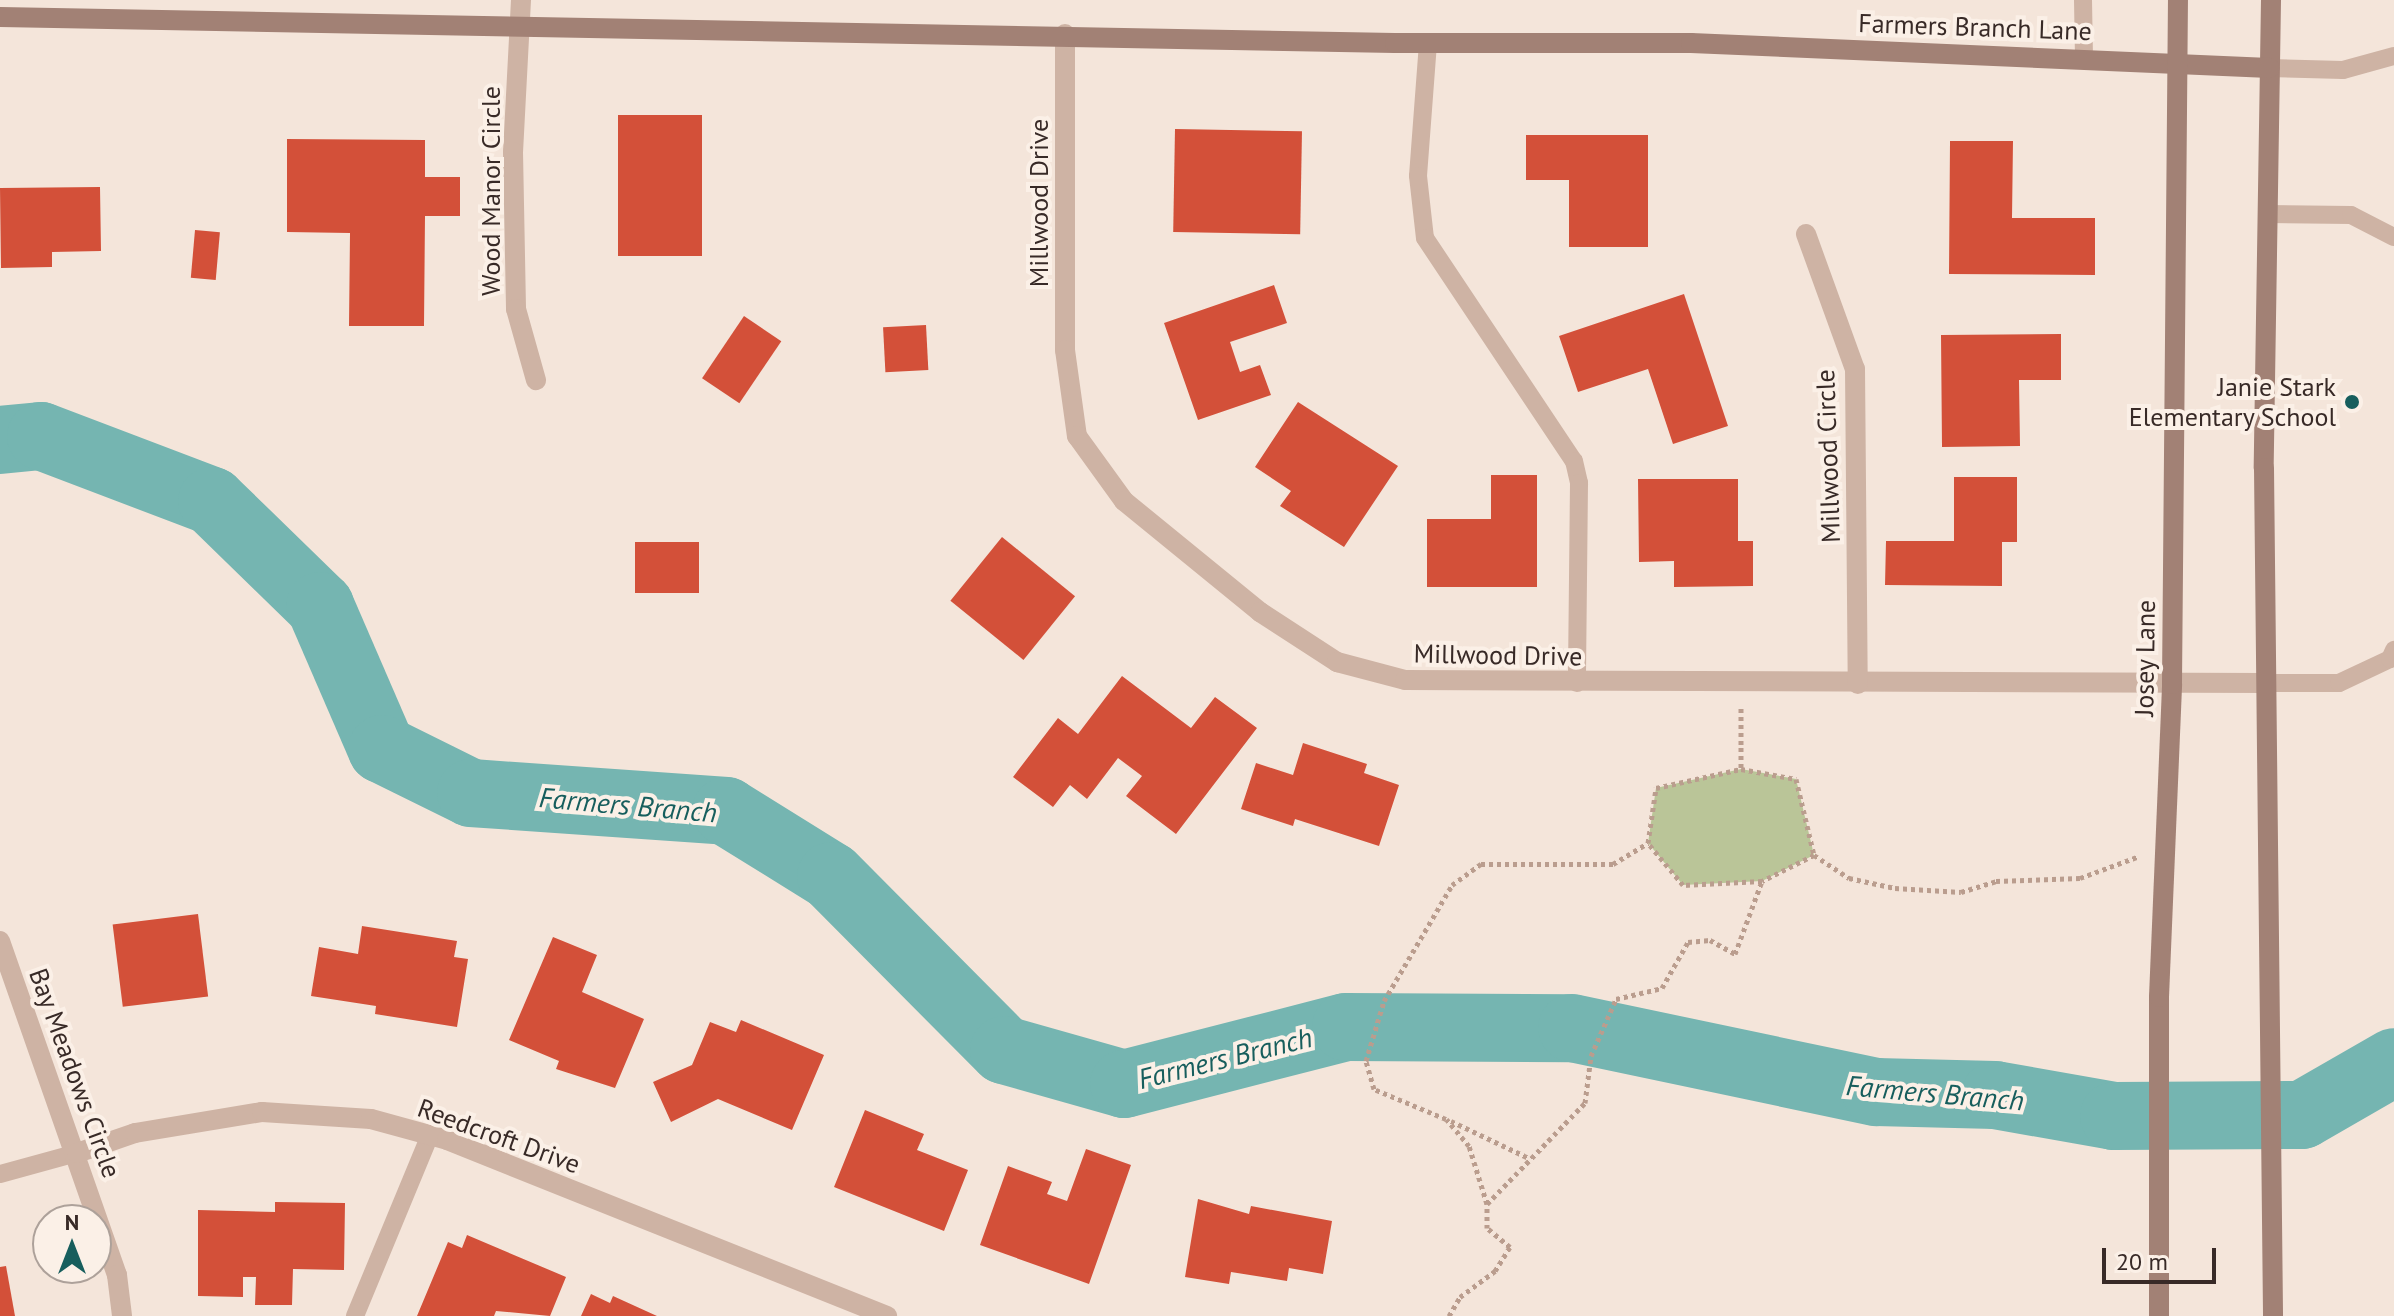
<!DOCTYPE html>
<style>
body{margin:0}
#map{position:relative;width:2394px;height:1316px;overflow:hidden;background:#f4e5da;font-family:"PT Sans",sans-serif}
div>[style]{position:absolute}
.green>*{inset:0;background:#bac598}
.river>*{height:68px;margin:-34px;padding:0 34px;transform-origin:34px;border-radius:34px;background:#75b5b1}
.building>*{inset:0;background:#d35039;transform-origin:0 0}
.path>*{height:5px;margin-top:-2.5px;transform-origin:0;background:repeating-linear-gradient(90deg,#ba9d8e 0 4px,transparent 0 8px)}
.lane>*{height:18px;margin:-9px;padding:0 9px;transform-origin:9px;border-radius:9px;background:#ceb3a4}
.street>*{height:20px;margin:-10px;padding:0 10px;transform-origin:10px;border-radius:10px;background:#ceb3a4}
.secondary>*{height:20px;margin:-10px;padding:0 10px;transform-origin:10px;border-radius:10px;background:#a28175}
.dots>*{width:22px;height:22px;translate:-50% -50%;box-sizing:border-box;border:4px solid #fbf0e7;border-radius:50%}
span{translate:-50% -50%;white-space:nowrap;text-align:center;line-height:1.15;-webkit-text-stroke:8px #fbf0e7;paint-order:stroke}
.street-label{font-size:26px;color:#382a27}
.poi-label{font-size:26px;color:#382a27}
.right{translate:-100% -50%;text-align:right}
.water-label{font-size:28px;color:#175e5d;font-style:italic}
.north{position:absolute;left:32px;top:1204px;width:80px;height:80px;box-sizing:border-box;background:#fbf0e7;border:2px solid #ada19a;border-radius:50%;rotate:0deg;font-size:22px;font-weight:700;line-height:32px;text-align:center;color:#382a27}
.north::after{content:'';display:block;margin:auto;width:28px;height:36px;background:#175e5d;clip-path:polygon(50% 0,100% 100%,50% 72%,0 100%)}
.scale{position:absolute;left:2102px;top:1248px;width:114px;height:36px;box-sizing:border-box;border:4px solid #382a27;border-top:0;padding-left:10px;font-size:24px;line-height:28px;white-space:nowrap;color:#382a27;-webkit-text-stroke:6px #fbf0e7;paint-order:stroke}
</style>
<div id="map">
<div class="green">
<i style="clip-path:polygon(1741px 769px,1796px 779px,1814px 855px,1762px 881px,1683px 885px,1648px 843px,1656px 788px)"></i>
</div>
<div class="river">
<i style="left:0;top:440px;width:41px;rotate:-5.6deg"></i>
<i style="left:41px;top:436px;width:183px;rotate:20.8deg"></i>
<i style="left:212px;top:501px;width:151px;rotate:44.2deg"></i>
<i style="left:320px;top:606px;width:156px;rotate:66.6deg"></i>
<i style="left:382px;top:749px;width:99px;rotate:26.3deg"></i>
<i style="left:471px;top:793px;width:256px;rotate:4deg"></i>
<i style="left:726px;top:811px;width:123px;rotate:31.8deg"></i>
<i style="left:831px;top:876px;width:245px;rotate:45.2deg"></i>
<i style="left:1004px;top:1050px;width:125px;rotate:15.8deg"></i>
<i style="left:1124px;top:1084px;width:229px;rotate:-14.4deg"></i>
<i style="left:1346px;top:1027px;width:226px;rotate:0.3deg"></i>
<i style="left:1572px;top:1028px;width:311px;rotate:11.9deg"></i>
<i style="left:1876px;top:1092px;width:119px;rotate:1.4deg"></i>
<i style="left:1995px;top:1095px;width:121px;rotate:10deg"></i>
<i style="left:2114px;top:1116px;width:188px;rotate:-0.3deg"></i>
<i style="left:2302px;top:1115px;width:106px;rotate:-29.9deg"></i>
</div>
<div class="building">
<i style="left:618px;top:115px;width:84px;height:141px"></i>
<i style="left:1175px;top:129px;width:127px;height:103px;rotate:1deg"></i>
<i style="clip-path:polygon(1526px 135px,1648px 135px,1648px 247px,1569px 247px,1569px 180px,1526px 180px)"></i>
<i style="clip-path:polygon(287px 139px,425px 140px,425px 177px,460px 177px,460px 216px,425px 216px,424px 326px,349px 326px,350px 233px,287px 232px)"></i>
<i style="clip-path:polygon(1950px 141px,2013px 141px,2012px 218px,2095px 218px,2095px 275px,1949px 274px)"></i>
<i style="clip-path:polygon(100px 187px,101px 251px,52px 252px,52px 267px,1px 268px,0 188px)"></i>
<i style="left:195px;top:230px;width:25px;height:48px;rotate:5deg"></i>
<i style="clip-path:polygon(1274px 285px,1287px 323px,1230px 342px,1240px 372px,1260px 365px,1271px 395px,1198px 420px,1164px 323px)"></i>
<i style="clip-path:polygon(1684px 294px,1728px 426px,1673px 444px,1648px 369px,1578px 392px,1559px 336px)"></i>
<i style="left:744px;top:316px;width:45px;height:75px;rotate:34deg"></i>
<i style="left:926px;top:325px;width:45px;height:43px;rotate:87deg"></i>
<i style="clip-path:polygon(2061px 334px,2061px 380px,2019px 380px,2020px 446px,1942px 447px,1941px 335px)"></i>
<i style="clip-path:polygon(1298px 402px,1398px 466px,1344px 547px,1280px 506px,1291px 491px,1255px 467px)"></i>
<i style="clip-path:polygon(1491px 475px,1537px 475px,1537px 587px,1427px 587px,1427px 519px,1491px 519px)"></i>
<i style="clip-path:polygon(1954px 477px,2017px 477px,2017px 542px,2002px 542px,2002px 586px,1885px 585px,1886px 541px,1954px 541px)"></i>
<i style="clip-path:polygon(1638px 479px,1738px 479px,1738px 541px,1753px 541px,1753px 586px,1674px 587px,1674px 561px,1639px 562px)"></i>
<i style="left:1002px;top:537px;width:94px;height:82px;rotate:39deg"></i>
<i style="left:635px;top:542px;width:64px;height:51px"></i>
<i style="clip-path:polygon(1122px 676px,1191px 728px,1215px 697px,1257px 728px,1176px 834px,1126px 796px,1142px 776px,1118px 758px,1087px 799px,1070px 785px,1053px 807px,1013px 777px,1058px 718px,1078px 734px)"></i>
<i style="clip-path:polygon(1303px 743px,1367px 764px,1364px 773px,1399px 785px,1379px 846px,1295px 819px,1293px 826px,1241px 809px,1256px 763px,1293px 775px)"></i>
<i style="left:198px;top:914px;width:83px;height:86px;rotate:83deg"></i>
<i style="clip-path:polygon(362px 926px,457px 941px,454px 957px,468px 959px,457px 1027px,375px 1014px,376px 1006px,311px 996px,319px 947px,358px 954px)"></i>
<i style="clip-path:polygon(553px 937px,597px 955px,582px 992px,644px 1019px,615px 1088px,556px 1069px,559px 1061px,509px 1040px)"></i>
<i style="clip-path:polygon(741px 1020px,824px 1055px,792px 1130px,718px 1099px,671px 1122px,653px 1082px,692px 1065px,710px 1022px,736px 1032px)"></i>
<i style="clip-path:polygon(865px 1110px,924px 1134px,917px 1150px,968px 1170px,944px 1231px,834px 1187px)"></i>
<i style="clip-path:polygon(1086px 1149px,1131px 1165px,1089px 1284px,980px 1245px,1008px 1166px,1052px 1182px,1047px 1194px,1067px 1201px)"></i>
<i style="clip-path:polygon(1198px 1199px,1249px 1214px,1251px 1206px,1332px 1221px,1323px 1274px,1289px 1268px,1287px 1281px,1231px 1272px,1229px 1284px,1185px 1277px)"></i>
<i style="clip-path:polygon(275px 1202px,345px 1203px,344px 1270px,293px 1269px,292px 1305px,255px 1305px,256px 1277px,243px 1277px,243px 1297px,198px 1296px,198px 1210px,275px 1212px)"></i>
<i style="clip-path:polygon(467px 1235px,566px 1277px,550px 1316px,496px 1311px,494px 1316px,417px 1316px,448px 1242px,462px 1248px)"></i>
<i style="clip-path:polygon(6px 1266px,15px 1316px,0 1316px,0 1267px)"></i>
<i style="clip-path:polygon(591px 1294px,610px 1303px,613px 1296px,657px 1316px,581px 1316px)"></i>
</div>
<div class="path">
<i style="left:1741px;top:708px;width:61px;rotate:90deg"></i>
<i style="left:1741px;top:769px;width:56px;rotate:10.3deg"></i>
<i style="left:1796px;top:779px;width:78px;rotate:76.7deg"></i>
<i style="left:1814px;top:855px;width:58px;rotate:153.4deg"></i>
<i style="left:1762px;top:881px;width:79px;rotate:177.1deg"></i>
<i style="left:1683px;top:885px;width:55px;rotate:-129.8deg"></i>
<i style="left:1648px;top:843px;width:56px;rotate:-81.7deg"></i>
<i style="left:1656px;top:788px;width:87px;rotate:-12.6deg"></i>
<i style="left:1814px;top:855px;width:42px;rotate:33.3deg"></i>
<i style="left:1849px;top:878px;width:47px;rotate:12.3deg"></i>
<i style="left:1895px;top:888px;width:66px;rotate:3.5deg"></i>
<i style="left:1961px;top:892px;width:37px;rotate:-17deg"></i>
<i style="left:1996px;top:881px;width:84px;rotate:-2deg"></i>
<i style="left:2080px;top:878px;width:61px;rotate:-20.2deg"></i>
<i style="left:1451px;top:1121px;width:86px;rotate:25.4deg"></i>
<i style="left:1487px;top:1204px;width:61px;rotate:-107.2deg"></i>
<i style="left:1469px;top:1146px;width:35px;rotate:-130deg"></i>
<i style="left:1446px;top:1119px;width:78px;rotate:-157.4deg"></i>
<i style="left:1374px;top:1089px;width:29px;rotate:-106deg"></i>
<i style="left:1366px;top:1061px;width:63px;rotate:-73.3deg"></i>
<i style="left:1384px;top:1001px;width:134px;rotate:-59.6deg"></i>
<i style="left:1452px;top:885px;width:36px;rotate:-36deg"></i>
<i style="left:1481px;top:864px;width:132px"></i>
<i style="left:1613px;top:864px;width:41px;rotate:-31deg"></i>
<i style="left:1449px;top:1316px;width:22px;rotate:-60deg"></i>
<i style="left:1460px;top:1297px;width:44px;rotate:-36.6deg"></i>
<i style="left:1495px;top:1271px;width:28px;rotate:-58deg"></i>
<i style="left:1510px;top:1247px;width:30px;rotate:-140deg"></i>
<i style="left:1487px;top:1228px;width:24px;rotate:-90deg"></i>
<i style="left:1487px;top:1204px;width:141px;rotate:-45.9deg"></i>
<i style="left:1585px;top:1103px;width:47px;rotate:-82.7deg"></i>
<i style="left:1591px;top:1056px;width:62px;rotate:-66.3deg"></i>
<i style="left:1616px;top:999px;width:47px;rotate:-13.4deg"></i>
<i style="left:1662px;top:988px;width:53px;rotate:-60.5deg"></i>
<i style="left:1688px;top:942px;width:22px;rotate:-5deg"></i>
<i style="left:1710px;top:940px;width:29px;rotate:29deg"></i>
<i style="left:1735px;top:954px;width:78px;rotate:-69.7deg"></i>
</div>
<div class="lane">
<i style="left:2083px;top:0;width:57px;rotate:89deg"></i>
<i style="left:1428px;top:43px;width:133px;rotate:94.3deg"></i>
<i style="left:1418px;top:176px;width:62px;rotate:83.6deg"></i>
<i style="left:1425px;top:238px;width:268px;rotate:56.3deg"></i>
<i style="left:1574px;top:461px;width:23px;rotate:77deg"></i>
<i style="left:1579px;top:483px;width:200px;rotate:90.6deg"></i>
<i style="left:2269px;top:68px;width:74px;rotate:1.5deg"></i>
<i style="left:2343px;top:70px;width:53px;rotate:-15.4deg"></i>
<i style="left:2267px;top:214px;width:84px;rotate:0.7deg"></i>
<i style="left:2351px;top:215px;width:48px;rotate:27.1deg"></i>
<i style="left:2266px;top:683px;width:73px"></i>
<i style="left:2339px;top:683px;width:56px;rotate:-25.2deg"></i>
<i style="left:2390px;top:659px;width:10px;rotate:-66deg"></i>
<i style="left:0;top:1174px;width:80px;rotate:-15.3deg"></i>
<i style="left:355px;top:1316px;width:196px;rotate:-67.5deg"></i>
</div>
<div class="street">
<i style="left:521px;top:0;width:152px;rotate:93deg"></i>
<i style="left:513px;top:152px;width:157px;rotate:88.9deg"></i>
<i style="left:516px;top:309px;width:74px;rotate:74.3deg"></i>
<i style="left:1065px;top:34px;width:316px;rotate:90deg"></i>
<i style="left:1065px;top:350px;width:87px;rotate:82.1deg"></i>
<i style="left:1077px;top:436px;width:80px;rotate:54.1deg"></i>
<i style="left:1124px;top:501px;width:176px;rotate:39.2deg"></i>
<i style="left:1260px;top:612px;width:92px;rotate:33deg"></i>
<i style="left:1337px;top:662px;width:70px;rotate:14.8deg"></i>
<i style="left:1405px;top:680px;width:861px;rotate:0.2deg"></i>
<i style="left:1806px;top:234px;width:144px;rotate:70.1deg"></i>
<i style="left:1855px;top:369px;width:315px;rotate:89.5deg"></i>
<i style="left:0;top:941px;width:354px;rotate:70.7deg"></i>
<i style="left:117px;top:1275px;width:41px;rotate:83deg"></i>
<i style="left:77px;top:1153px;width:61px;rotate:-19deg"></i>
<i style="left:135px;top:1133px;width:129px;rotate:-9.4deg"></i>
<i style="left:262px;top:1112px;width:109px;rotate:3.7deg"></i>
<i style="left:371px;top:1119px;width:79px;rotate:15.4deg"></i>
<i style="left:447px;top:1140px;width:474px;rotate:21.8deg"></i>
</div>
<div class="secondary">
<i style="left:2271px;top:0;width:468px;rotate:90.9deg"></i>
<i style="left:2264px;top:468px;width:848px;rotate:89.39deg"></i>
<i style="left:0;top:17px;width:1395px;rotate:1.07deg"></i>
<i style="left:1395px;top:43px;width:296px"></i>
<i style="left:1691px;top:43px;width:579px;rotate:2.48deg"></i>
<i style="left:2159px;top:1316px;width:319px;rotate:-90deg"></i>
<i style="left:2159px;top:997px;width:313px;rotate:-87.6deg"></i>
<i style="left:2172px;top:684px;width:684px;rotate:-89.5deg"></i>
</div>
<div class="dots">
<i style="left:2352px;top:402px;background:#175e5d"></i>
</div>
<div class="street-label">
<span style="left:1975px;top:27px;rotate:2deg">Farmers Branch Lane</span>
<span style="left:491px;top:191px;rotate:-90deg">Wood Manor Circle</span>
<span style="left:1039px;top:203px;rotate:-90deg">Millwood Drive</span>
<span style="left:1828px;top:456px;rotate:-92deg">Millwood Circle</span>
<span style="left:1498px;top:655px;rotate:1deg">Millwood Drive</span>
<span style="left:2145px;top:658px;rotate:-89deg">Josey Lane</span>
<span style="left:75px;top:1073px;rotate:70deg">Bay Meadows Circle</span>
<span style="left:499px;top:1136px;rotate:20deg">Reedcroft Drive</span>
</div>
<div class="poi-label">
<span class="right" style="left:2336px;top:402px">Janie Stark<br>Elementary School</span>
</div>
<div class="water-label">
<span style="left:628px;top:805px;rotate:5deg">Farmers Branch</span>
<span style="left:1225px;top:1058px;rotate:-14deg">Farmers Branch</span>
<span style="left:1935px;top:1093px;rotate:5deg">Farmers Branch</span>
</div>
<div class="north">N</div>
<div class="scale">20 m</div>
</div>
